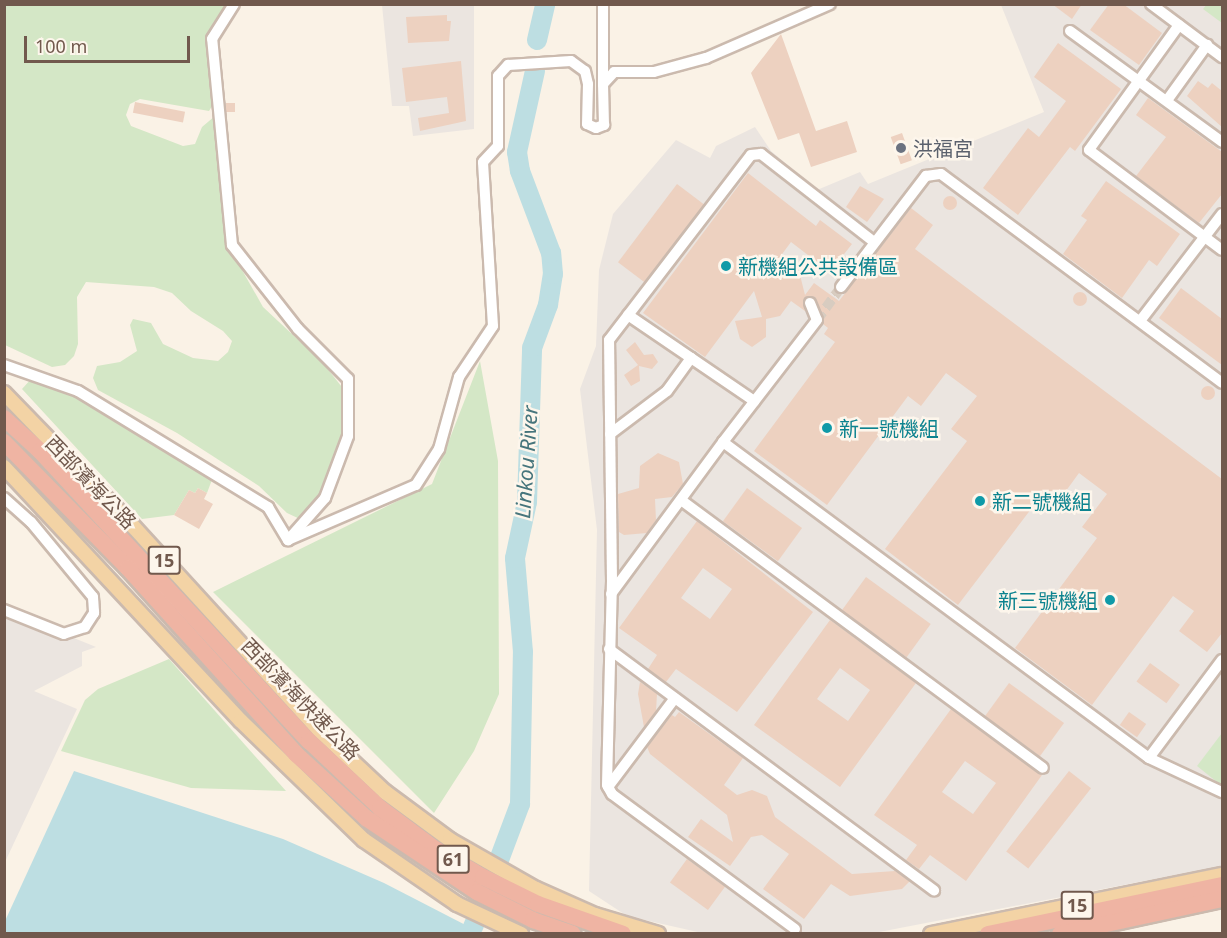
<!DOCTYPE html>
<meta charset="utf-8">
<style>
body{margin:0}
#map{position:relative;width:1227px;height:938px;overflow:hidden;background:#faf2e6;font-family:"Noto Sans","Noto Sans TC",sans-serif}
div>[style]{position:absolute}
.industrial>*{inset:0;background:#ebe5e0}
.green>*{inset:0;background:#d4e7c6}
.water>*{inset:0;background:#bddee2}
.river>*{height:20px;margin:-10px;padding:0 10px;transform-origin:10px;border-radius:10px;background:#bddee2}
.building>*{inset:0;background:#edd1c0;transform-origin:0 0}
.round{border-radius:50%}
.minor-tunnel>*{height:10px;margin-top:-5px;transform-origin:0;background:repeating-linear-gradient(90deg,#d8ccc0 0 10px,transparent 0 15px)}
.roads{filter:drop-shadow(2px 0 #cbbaae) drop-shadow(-2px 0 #cbbaae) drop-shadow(0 2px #cbbaae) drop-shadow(0 -2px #cbbaae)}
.minor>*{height:10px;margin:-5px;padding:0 5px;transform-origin:5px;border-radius:5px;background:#fff}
.major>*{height:14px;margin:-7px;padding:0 7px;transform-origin:7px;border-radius:7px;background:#f3d3a5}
.highway>*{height:16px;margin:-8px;padding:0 8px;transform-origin:8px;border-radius:8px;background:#efb4a3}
.dots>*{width:16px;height:16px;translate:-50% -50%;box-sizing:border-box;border:3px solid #fdf6ec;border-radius:50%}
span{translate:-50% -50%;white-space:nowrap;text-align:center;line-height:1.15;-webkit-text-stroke:5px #fdf6ec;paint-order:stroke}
.shield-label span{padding:2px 4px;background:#fdf6ec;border:2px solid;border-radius:4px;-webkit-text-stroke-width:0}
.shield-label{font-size:18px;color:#71594d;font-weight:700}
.worship-label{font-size:20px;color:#5b616d}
.left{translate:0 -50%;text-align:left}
.culture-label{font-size:20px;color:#0d838f}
.right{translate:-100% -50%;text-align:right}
.street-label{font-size:20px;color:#71594d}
.water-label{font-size:21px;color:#46757c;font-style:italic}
.frame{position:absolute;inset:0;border:6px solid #71594d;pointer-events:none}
.scale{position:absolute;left:24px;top:36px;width:166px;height:27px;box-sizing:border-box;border:3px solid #71594d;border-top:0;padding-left:8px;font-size:18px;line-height:21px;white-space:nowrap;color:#71594d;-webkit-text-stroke:4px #fdf6ec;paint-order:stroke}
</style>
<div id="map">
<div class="industrial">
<i style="clip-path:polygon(382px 5px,474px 6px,474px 129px,413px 136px,409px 106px,392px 106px)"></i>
<i style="clip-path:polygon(1001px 5px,1222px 5px,1222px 866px,874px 933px,702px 933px,627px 916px,589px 891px,597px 530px,580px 389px,596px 346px,599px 270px,613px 214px,676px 140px,710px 158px,716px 146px,755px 127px,771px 151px,817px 190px,860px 172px,868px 184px,1044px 112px)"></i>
<i style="clip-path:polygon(5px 610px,96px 647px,82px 652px,82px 666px,34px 691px,77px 709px,5px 862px)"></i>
</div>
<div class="green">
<i style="clip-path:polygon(1207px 4px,1222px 5px,1222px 23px,1203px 9px)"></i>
<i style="clip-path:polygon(5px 5px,235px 5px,214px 41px,215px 101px,209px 111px,140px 99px,130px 104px,126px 115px,131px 126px,183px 146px,195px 144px,202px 127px,215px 116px,228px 206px,225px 235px,229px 247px,263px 307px,323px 363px,345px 391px,346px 421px,336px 467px,328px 489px,302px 520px,287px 513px,259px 486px,177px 433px,98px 390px,93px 378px,97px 366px,120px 362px,137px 351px,130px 325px,133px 319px,151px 323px,163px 344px,193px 358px,218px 361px,228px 352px,232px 341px,223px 331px,191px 311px,172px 293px,154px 287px,86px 282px,77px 297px,78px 344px,74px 356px,65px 365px,52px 367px,5px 345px)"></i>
<i style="clip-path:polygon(480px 361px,498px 461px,499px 694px,474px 751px,434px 813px,213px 592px,432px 484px)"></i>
<i style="clip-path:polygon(32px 378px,64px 386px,213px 477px,207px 493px,198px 488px,195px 493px,189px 490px,174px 515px,142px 519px,22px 389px)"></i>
<i style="clip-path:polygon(169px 659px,286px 791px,191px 788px,61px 751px,85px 700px,98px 689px)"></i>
<i style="clip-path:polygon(1222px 733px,1222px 786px,1197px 766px)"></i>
</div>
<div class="water">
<i style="clip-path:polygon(74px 771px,283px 839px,384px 883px,481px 933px,5px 933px,5px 921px)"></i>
</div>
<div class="river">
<i style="left:537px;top:40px;width:37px;rotate:-77deg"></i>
<i style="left:499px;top:860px;width:60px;rotate:-69.4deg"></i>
<i style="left:520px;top:804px;width:152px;rotate:-88.9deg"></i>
<i style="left:523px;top:652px;width:94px;rotate:-94.9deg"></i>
<i style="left:515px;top:558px;width:57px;rotate:-77.9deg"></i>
<i style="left:527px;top:502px;width:154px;rotate:-88.1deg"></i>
<i style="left:532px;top:348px;width:46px;rotate:-69.6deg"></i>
<i style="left:548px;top:305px;width:31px;rotate:-81deg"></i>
<i style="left:553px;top:274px;width:21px;rotate:-95deg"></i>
<i style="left:551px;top:253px;width:88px;rotate:-110.7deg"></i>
<i style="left:520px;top:171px;width:19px;rotate:-99deg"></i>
<i style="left:517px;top:152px;width:83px;rotate:-77.5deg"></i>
<i style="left:473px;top:927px;width:8px;rotate:-67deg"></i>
</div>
<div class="building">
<i style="clip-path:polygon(1052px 4px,1082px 4px,1072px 19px)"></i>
<i style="clip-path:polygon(1109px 4px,1123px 4px,1162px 33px,1139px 65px,1090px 30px)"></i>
<i style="clip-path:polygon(447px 15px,447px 21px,451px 21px,449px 41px,408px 43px,406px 17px)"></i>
<i style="clip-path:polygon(781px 34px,816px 131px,847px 121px,857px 152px,811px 167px,799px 133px,778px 140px,751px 73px)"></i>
<i style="clip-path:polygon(1058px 43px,1121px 89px,1075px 151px,1070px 147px,1018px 215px,983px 188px,1028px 128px,1039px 137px,1066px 101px,1034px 77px)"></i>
<i style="clip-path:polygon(461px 61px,466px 121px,420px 131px,418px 118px,449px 113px,447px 97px,406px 102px,402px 68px)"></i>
<i style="clip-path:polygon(1198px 81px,1208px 88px,1212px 83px,1222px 91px,1222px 127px,1187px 96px)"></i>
<i style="clip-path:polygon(1148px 98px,1222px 152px,1222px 194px,1199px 223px,1136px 176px,1166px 137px,1136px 115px)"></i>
<i style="left:135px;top:102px;width:51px;height:11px;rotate:11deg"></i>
<i style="left:226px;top:103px;width:9px;height:9px"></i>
<i style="left:902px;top:133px;width:29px;height:12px;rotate:70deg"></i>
<i style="clip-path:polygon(748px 173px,816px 226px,820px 220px,852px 244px,830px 272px,791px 242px,774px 265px,799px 271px,805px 295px,814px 283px,839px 301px,911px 208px,933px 225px,915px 249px,1222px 479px,1222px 633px,1207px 652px,1179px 631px,1194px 611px,1173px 596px,1092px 705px,1015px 648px,1097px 538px,1082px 527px,1107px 494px,1079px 473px,1055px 506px,1041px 496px,958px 605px,885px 549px,967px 441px,951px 429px,977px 396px,946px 373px,921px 406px,908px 396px,827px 505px,754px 451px,835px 342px,824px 334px,828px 328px,823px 324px,815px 297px,804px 299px,805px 311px,791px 301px,780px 316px,766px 319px,766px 337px,752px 347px,740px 339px,735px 321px,762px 317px,754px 291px,705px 357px,643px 313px)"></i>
<i style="clip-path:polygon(1106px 181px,1180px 234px,1157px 266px,1149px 260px,1122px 298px,1063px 254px,1087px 220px,1081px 216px)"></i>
<i style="left:677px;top:184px;width:34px;height:98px;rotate:37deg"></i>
<i style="clip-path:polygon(860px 186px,884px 199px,867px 222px,846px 207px)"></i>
<i class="round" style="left:943px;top:196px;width:14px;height:14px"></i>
<i style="clip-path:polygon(1181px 288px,1222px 319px,1222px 365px,1159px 318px)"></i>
<i class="round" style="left:1073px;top:292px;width:14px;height:14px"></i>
<i style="clip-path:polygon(635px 342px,644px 355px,653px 354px,658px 362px,652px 369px,639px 366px,640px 381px,631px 386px,624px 375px,638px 365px,626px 350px)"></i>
<i class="round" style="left:1201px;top:386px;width:14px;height:14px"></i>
<i style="clip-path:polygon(658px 453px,679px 462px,683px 484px,672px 497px,655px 499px,656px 520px,647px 533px,624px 535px,619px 532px,618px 494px,639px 488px,640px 466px)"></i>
<i style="clip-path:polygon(198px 488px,207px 493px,204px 499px,213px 504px,199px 529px,174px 515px,189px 490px,195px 493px)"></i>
<i style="left:747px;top:488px;width:68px;height:41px;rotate:36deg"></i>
<i style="clip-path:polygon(evenodd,697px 521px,813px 612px,737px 712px,676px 669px,666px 682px,648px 669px,657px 655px,619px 628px,697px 521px,703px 568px,732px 589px,710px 619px,681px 598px,703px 568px)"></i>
<i style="left:866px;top:577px;width:80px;height:41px;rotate:36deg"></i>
<i style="clip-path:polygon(evenodd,830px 620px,916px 683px,840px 787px,754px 725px,830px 620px,840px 668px,870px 690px,848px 721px,817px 699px,840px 668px)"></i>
<i style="left:1150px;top:663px;width:37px;height:23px;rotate:36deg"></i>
<i style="clip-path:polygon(640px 682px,657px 694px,656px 711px,644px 727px,638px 694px)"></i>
<i style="left:1009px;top:683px;width:68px;height:41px;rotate:36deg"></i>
<i style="clip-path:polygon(evenodd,951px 709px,1042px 775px,966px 881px,930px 855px,919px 869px,906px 860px,917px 845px,874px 815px,951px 709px,965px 761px,996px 783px,973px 814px,942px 792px,965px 761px)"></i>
<i style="clip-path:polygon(679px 712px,743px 758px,724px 785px,737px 795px,752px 790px,767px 796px,775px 817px,852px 874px,895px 871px,910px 881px,902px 889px,850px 896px,831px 884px,804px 919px,763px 889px,789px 854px,762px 835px,751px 837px,730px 866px,688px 837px,701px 819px,733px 842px,727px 815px,650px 754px,647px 747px,672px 715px,675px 717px)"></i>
<i style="left:1129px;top:712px;width:21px;height:16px;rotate:35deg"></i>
<i style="left:1069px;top:771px;width:28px;height:102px;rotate:38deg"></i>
<i style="left:687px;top:859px;width:47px;height:29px;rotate:36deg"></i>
</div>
<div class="minor-tunnel">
<i style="left:817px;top:320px;width:41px;rotate:-54deg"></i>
</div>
<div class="roads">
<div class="minor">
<i style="left:1151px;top:4px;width:89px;rotate:36.7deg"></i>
<i style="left:1179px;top:25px;width:154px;rotate:125.8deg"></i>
<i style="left:1089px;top:150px;width:166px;rotate:36.9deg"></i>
<i style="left:1070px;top:31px;width:188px;rotate:36.1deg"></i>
<i style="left:603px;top:84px;width:80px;rotate:-90deg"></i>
<i style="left:1168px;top:99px;width:67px;rotate:-54.2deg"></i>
<i style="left:841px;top:287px;width:140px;rotate:-52.6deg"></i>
<i style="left:926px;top:176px;width:15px;rotate:-8deg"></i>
<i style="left:941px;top:174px;width:350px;rotate:36.6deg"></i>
<i style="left:810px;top:303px;width:18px;rotate:68deg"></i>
<i style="left:817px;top:320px;width:154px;rotate:127.6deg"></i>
<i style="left:723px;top:442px;width:530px;rotate:36.57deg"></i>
<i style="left:628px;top:315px;width:153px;rotate:34.3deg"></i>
<i style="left:1140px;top:321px;width:135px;rotate:-52.5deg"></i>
<i style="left:4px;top:365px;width:78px;rotate:19.4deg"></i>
<i style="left:78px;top:391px;width:223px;rotate:31.4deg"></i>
<i style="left:268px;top:507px;width:39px;rotate:59deg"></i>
<i style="left:288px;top:540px;width:56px;rotate:-48.6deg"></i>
<i style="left:325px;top:498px;width:66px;rotate:-69.6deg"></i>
<i style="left:348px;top:436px;width:57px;rotate:-90deg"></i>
<i style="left:348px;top:379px;width:71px;rotate:-135deg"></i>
<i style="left:298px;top:329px;width:107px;rotate:-128.2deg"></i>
<i style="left:232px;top:245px;width:207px;rotate:-95.5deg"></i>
<i style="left:212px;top:39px;width:41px;rotate:-57.8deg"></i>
<i style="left:610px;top:434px;width:71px;rotate:-37deg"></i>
<i style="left:667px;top:391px;width:41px;rotate:-54deg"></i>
<i style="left:4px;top:498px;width:36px;rotate:42deg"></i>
<i style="left:31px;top:522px;width:97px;rotate:50.4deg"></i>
<i style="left:93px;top:597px;width:16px;rotate:86deg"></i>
<i style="left:94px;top:613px;width:17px;rotate:123deg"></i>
<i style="left:85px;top:627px;width:22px;rotate:162deg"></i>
<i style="left:64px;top:634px;width:65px;rotate:-158.2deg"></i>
<i style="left:681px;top:500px;width:450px;rotate:36.5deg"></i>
<i style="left:288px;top:540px;width:139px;rotate:-23.3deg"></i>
<i style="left:416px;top:485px;width:43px;rotate:-57.4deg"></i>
<i style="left:439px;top:449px;width:75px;rotate:-74.5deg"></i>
<i style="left:459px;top:377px;width:61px;rotate:-56.3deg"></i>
<i style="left:493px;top:326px;width:164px;rotate:-93.5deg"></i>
<i style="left:483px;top:162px;width:22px;rotate:-47deg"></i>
<i style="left:498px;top:146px;width:70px;rotate:-90deg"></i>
<i style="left:498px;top:76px;width:15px;rotate:-48deg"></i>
<i style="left:508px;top:65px;width:63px;rotate:-3.6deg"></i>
<i style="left:571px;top:61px;width:17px;rotate:36deg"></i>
<i style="left:585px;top:71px;width:13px;rotate:77deg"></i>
<i style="left:588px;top:84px;width:40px;rotate:91.4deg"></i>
<i style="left:587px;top:124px;width:10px;rotate:24deg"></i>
<i style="left:596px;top:128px;width:9px;rotate:-21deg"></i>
<i style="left:604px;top:125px;width:41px;rotate:-91.4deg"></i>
<i style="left:603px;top:84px;width:16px;rotate:-47deg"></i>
<i style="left:614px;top:72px;width:40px"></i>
<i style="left:654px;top:72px;width:54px;rotate:-15.1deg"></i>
<i style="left:706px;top:58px;width:135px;rotate:-23.5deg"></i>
<i style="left:611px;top:594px;width:189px;rotate:-53.6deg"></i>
<i style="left:609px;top:649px;width:405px;rotate:36.6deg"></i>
<i style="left:1222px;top:660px;width:122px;rotate:126.7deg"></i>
<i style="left:1149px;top:758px;width:81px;rotate:25deg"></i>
<i style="left:608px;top:787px;width:111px;rotate:-53deg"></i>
<i style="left:795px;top:929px;width:227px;rotate:-143.6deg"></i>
<i style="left:612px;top:794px;width:10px;rotate:-119deg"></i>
<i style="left:607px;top:785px;width:203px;rotate:-88.6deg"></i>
<i style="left:612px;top:582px;width:242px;rotate:-90.7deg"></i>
<i style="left:609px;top:340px;width:233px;rotate:-52.5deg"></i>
<i style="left:751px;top:155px;width:10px;rotate:-6deg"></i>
<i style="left:761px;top:154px;width:143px;rotate:37.9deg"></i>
</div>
<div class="major">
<i style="left:4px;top:393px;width:182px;rotate:45.9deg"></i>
<i style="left:131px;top:524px;width:279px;rotate:47.6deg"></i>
<i style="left:319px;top:730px;width:91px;rotate:43.2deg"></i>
<i style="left:385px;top:792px;width:81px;rotate:36.4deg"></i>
<i style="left:450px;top:840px;width:99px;rotate:29.7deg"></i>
<i style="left:536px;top:889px;width:64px;rotate:23.8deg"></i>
<i style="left:595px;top:915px;width:66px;rotate:16.8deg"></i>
<i style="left:4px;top:467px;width:347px;rotate:47deg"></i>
<i style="left:241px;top:721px;width:171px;rotate:44.1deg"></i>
<i style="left:364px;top:840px;width:113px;rotate:34.5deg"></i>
<i style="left:457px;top:904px;width:71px;rotate:25.1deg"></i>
<i style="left:931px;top:934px;width:297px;rotate:-11.5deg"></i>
</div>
<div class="highway">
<i style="left:4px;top:418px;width:49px;rotate:42.5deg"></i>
<i style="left:40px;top:451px;width:396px;rotate:47.2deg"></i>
<i style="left:309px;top:741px;width:98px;rotate:43.3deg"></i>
<i style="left:380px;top:808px;width:69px;rotate:36.7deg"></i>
<i style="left:435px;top:849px;width:56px;rotate:30.3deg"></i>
<i style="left:483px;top:877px;width:61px;rotate:26.1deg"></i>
<i style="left:538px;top:904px;width:90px;rotate:19.4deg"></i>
<i style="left:4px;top:442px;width:177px;rotate:45.5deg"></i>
<i style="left:128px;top:568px;width:251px;rotate:47.9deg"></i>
<i style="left:296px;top:754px;width:95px;rotate:42.4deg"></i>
<i style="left:366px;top:818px;width:133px;rotate:33.7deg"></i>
<i style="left:477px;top:892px;width:63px;rotate:26.6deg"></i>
<i style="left:533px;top:920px;width:42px;rotate:19.3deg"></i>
<i style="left:988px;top:934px;width:239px;rotate:-11.8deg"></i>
<i style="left:1060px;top:934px;width:166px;rotate:-12.2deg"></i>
</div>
</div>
<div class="dots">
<i style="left:901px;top:148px;background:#6b7280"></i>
<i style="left:726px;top:266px;background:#0f9aa8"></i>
<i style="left:827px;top:428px;background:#0f9aa8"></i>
<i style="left:980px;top:501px;background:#0f9aa8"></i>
<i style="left:1110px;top:600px;background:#0f9aa8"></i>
</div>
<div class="shield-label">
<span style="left:164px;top:560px">15</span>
<span style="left:453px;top:859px">61</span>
<span style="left:1077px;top:905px">15</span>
</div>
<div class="worship-label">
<span class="left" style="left:913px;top:148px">洪福宮</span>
</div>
<div class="culture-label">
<span class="left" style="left:738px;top:266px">新機組公共設備區</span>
<span class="left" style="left:839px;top:428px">新一號機組</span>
<span class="left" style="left:992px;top:501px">新二號機組</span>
<span class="right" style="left:1098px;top:600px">新三號機組</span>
</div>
<div class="street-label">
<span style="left:91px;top:482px;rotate:46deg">西部濱海公路</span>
<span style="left:301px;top:699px;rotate:46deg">西部濱海快速公路</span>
</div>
<div class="water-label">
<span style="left:526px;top:462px;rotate:-86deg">Linkou River</span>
</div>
<div class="frame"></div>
<div class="scale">100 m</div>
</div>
